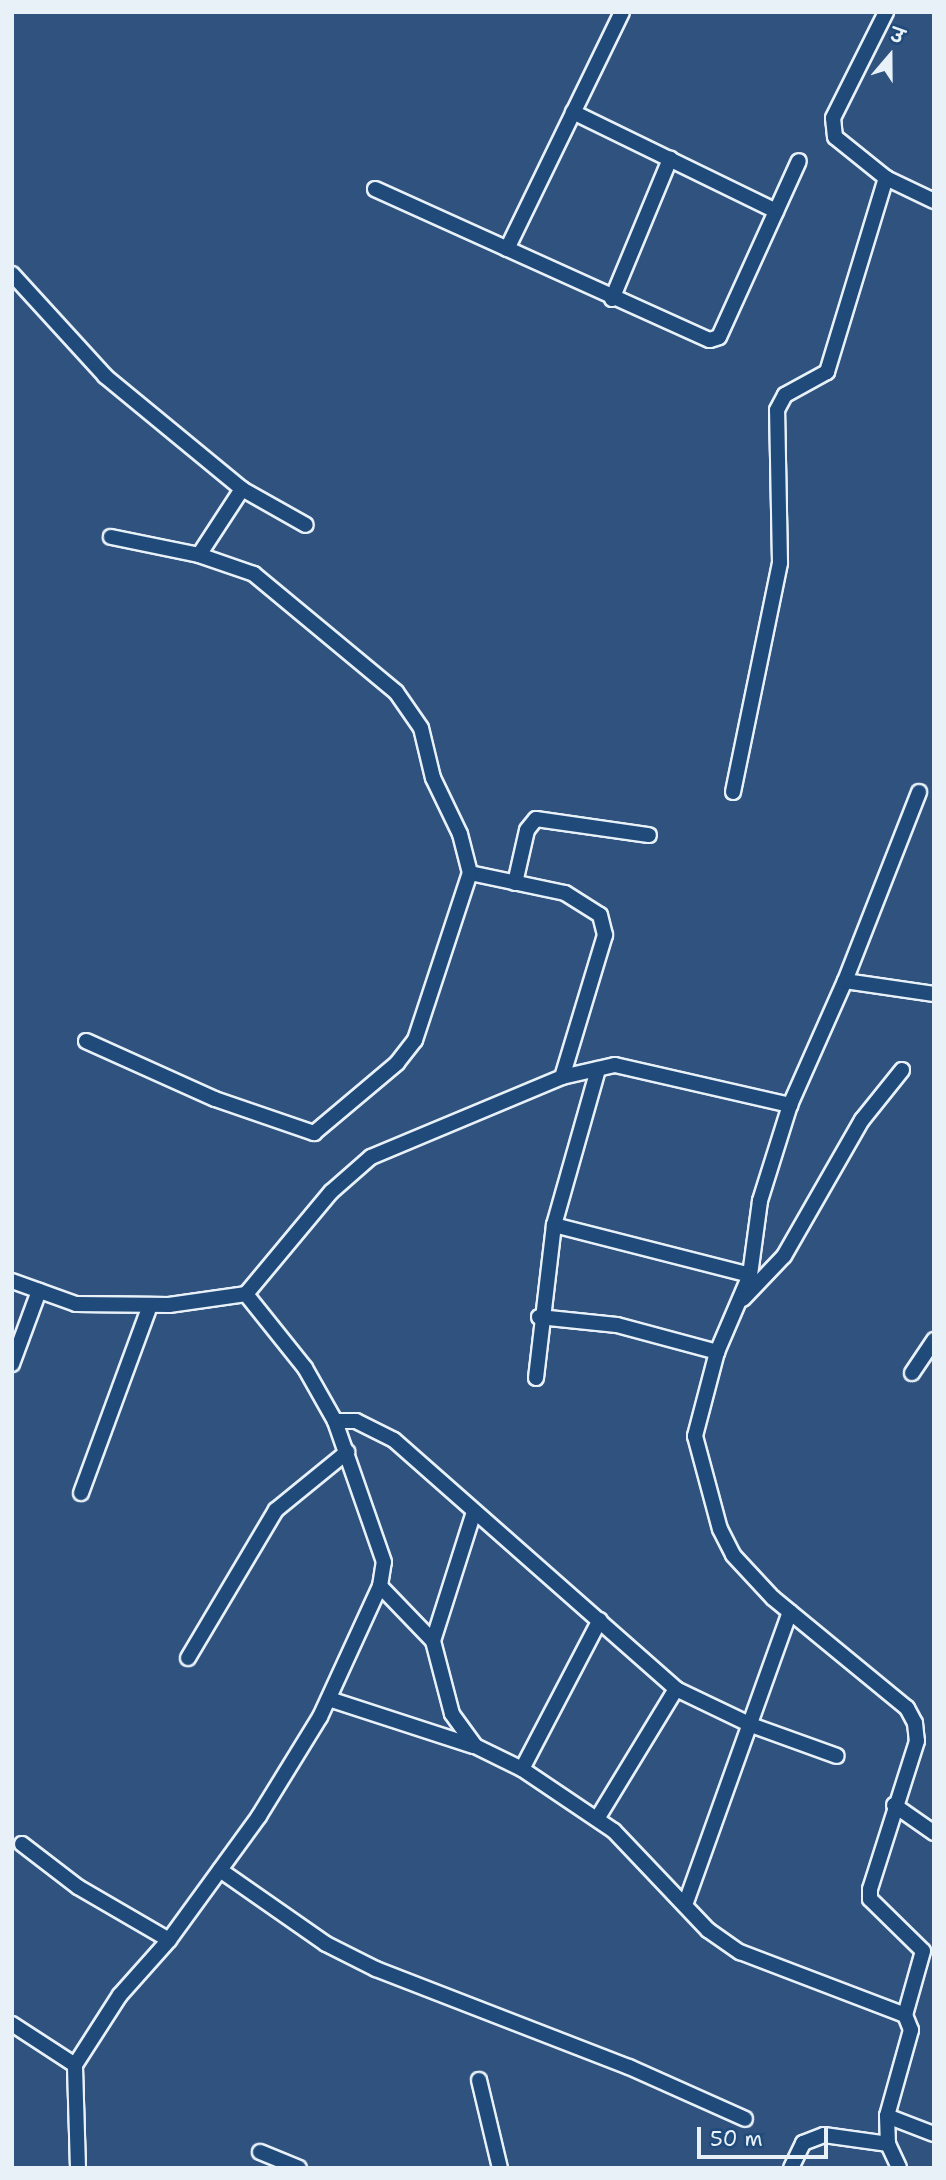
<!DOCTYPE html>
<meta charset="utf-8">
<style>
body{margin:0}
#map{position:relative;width:946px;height:2180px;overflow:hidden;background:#2f527f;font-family:"Shantell Sans","Playpen Sans Deva",sans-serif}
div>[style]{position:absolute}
.roads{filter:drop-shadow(2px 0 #e8f1f8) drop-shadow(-2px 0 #e8f1f8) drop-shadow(0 2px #e8f1f8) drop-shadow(0 -2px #e8f1f8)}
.minor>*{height:14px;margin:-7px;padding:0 7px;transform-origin:7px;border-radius:7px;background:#1f4a7a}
span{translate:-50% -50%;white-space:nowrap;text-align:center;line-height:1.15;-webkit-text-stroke:7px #1f4a7a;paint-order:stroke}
.frame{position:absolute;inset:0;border:14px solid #e8f1f8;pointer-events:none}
.north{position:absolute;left:855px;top:21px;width:70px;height:70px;-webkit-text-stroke:5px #1f4a7a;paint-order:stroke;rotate:20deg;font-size:19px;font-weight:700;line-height:28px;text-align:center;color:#e8f1f8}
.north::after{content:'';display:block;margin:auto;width:24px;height:32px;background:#e8f1f8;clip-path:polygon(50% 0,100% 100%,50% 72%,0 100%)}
.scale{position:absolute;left:697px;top:2127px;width:131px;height:32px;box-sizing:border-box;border:4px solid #e8f1f8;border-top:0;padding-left:9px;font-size:21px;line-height:24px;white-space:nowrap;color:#e8f1f8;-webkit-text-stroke:5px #1f4a7a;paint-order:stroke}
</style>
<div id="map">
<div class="roads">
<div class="minor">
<i style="left:573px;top:112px;width:226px;rotate:26deg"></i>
<i style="left:886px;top:178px;width:53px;rotate:25.6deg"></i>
<i style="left:375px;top:189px;width:367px;rotate:24.3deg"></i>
<i style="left:710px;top:340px;width:9px;rotate:-18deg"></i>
<i style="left:719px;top:337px;width:193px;rotate:-65.6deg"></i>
<i style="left:507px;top:249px;width:263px;rotate:-64.1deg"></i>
<i style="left:12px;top:274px;width:138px;rotate:47.6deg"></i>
<i style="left:105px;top:376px;width:178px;rotate:39.5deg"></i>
<i style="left:242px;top:489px;width:73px;rotate:29.4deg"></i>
<i style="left:612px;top:299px;width:152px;rotate:-67.5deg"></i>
<i style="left:199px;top:555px;width:79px;rotate:-56.9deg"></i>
<i style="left:733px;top:792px;width:234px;rotate:-78.4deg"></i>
<i style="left:780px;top:563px;width:153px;rotate:-91.1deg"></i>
<i style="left:777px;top:410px;width:17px;rotate:-62deg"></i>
<i style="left:785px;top:395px;width:48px;rotate:-28.7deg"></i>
<i style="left:827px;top:372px;width:203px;rotate:-73.1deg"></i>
<i style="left:886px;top:178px;width:65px;rotate:-141.2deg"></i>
<i style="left:835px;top:137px;width:19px;rotate:-96deg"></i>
<i style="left:833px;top:118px;width:119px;rotate:-63.4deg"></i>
<i style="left:470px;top:873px;width:97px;rotate:11.9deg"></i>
<i style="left:565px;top:893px;width:41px;rotate:32.2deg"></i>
<i style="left:600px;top:915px;width:21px;rotate:76deg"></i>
<i style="left:605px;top:935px;width:148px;rotate:106.8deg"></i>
<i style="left:515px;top:883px;width:54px;rotate:-77.2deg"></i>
<i style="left:527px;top:830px;width:14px;rotate:-51deg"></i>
<i style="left:536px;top:819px;width:114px;rotate:8.1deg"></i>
<i style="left:845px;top:981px;width:203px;rotate:-68.6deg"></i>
<i style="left:86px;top:1041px;width:141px;rotate:24.2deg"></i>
<i style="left:215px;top:1099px;width:105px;rotate:19deg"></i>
<i style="left:314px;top:1133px;width:109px;rotate:-40.1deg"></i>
<i style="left:397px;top:1063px;width:29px;rotate:-52deg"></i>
<i style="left:415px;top:1040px;width:176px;rotate:-71.8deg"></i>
<i style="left:470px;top:873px;width:40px;rotate:-104.4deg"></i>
<i style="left:460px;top:834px;width:62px;rotate:-115.7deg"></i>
<i style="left:433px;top:778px;width:51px;rotate:-103.5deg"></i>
<i style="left:421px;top:728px;width:44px;rotate:-124.8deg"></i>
<i style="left:396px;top:692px;width:185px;rotate:-140.3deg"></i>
<i style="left:254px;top:574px;width:58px;rotate:-160.9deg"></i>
<i style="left:199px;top:555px;width:90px;rotate:-168.4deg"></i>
<i style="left:790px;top:1105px;width:101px;rotate:107.4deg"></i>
<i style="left:760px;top:1201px;width:75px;rotate:97.7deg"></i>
<i style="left:750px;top:1275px;width:84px;rotate:113.2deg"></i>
<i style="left:717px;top:1352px;width:87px;rotate:104.7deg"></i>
<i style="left:695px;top:1436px;width:96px;rotate:75deg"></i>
<i style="left:720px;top:1529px;width:29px;rotate:63deg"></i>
<i style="left:733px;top:1555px;width:59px;rotate:47.1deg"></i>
<i style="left:773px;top:1598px;width:173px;rotate:39.4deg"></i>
<i style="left:907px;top:1708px;width:17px;rotate:62deg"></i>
<i style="left:915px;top:1723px;width:18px;rotate:84deg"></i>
<i style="left:917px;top:1741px;width:155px;rotate:107.6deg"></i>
<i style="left:870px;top:1889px;width:10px;rotate:90deg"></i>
<i style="left:870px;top:1899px;width:74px;rotate:44.5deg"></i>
<i style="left:923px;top:1951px;width:66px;rotate:105.7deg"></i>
<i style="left:554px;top:1225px;width:202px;rotate:14.3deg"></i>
<i style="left:12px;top:1281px;width:68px;rotate:19.8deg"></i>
<i style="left:76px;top:1304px;width:93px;rotate:0.6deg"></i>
<i style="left:169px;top:1305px;width:78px;rotate:-8.1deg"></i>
<i style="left:246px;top:1294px;width:133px;rotate:-50.2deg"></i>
<i style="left:331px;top:1192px;width:53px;rotate:-41.2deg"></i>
<i style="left:371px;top:1157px;width:207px;rotate:-22.7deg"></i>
<i style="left:562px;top:1077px;width:54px;rotate:-12.8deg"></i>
<i style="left:615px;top:1065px;width:180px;rotate:12.9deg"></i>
<i style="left:790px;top:1105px;width:136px;rotate:-66.1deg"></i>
<i style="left:845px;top:981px;width:90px;rotate:8.3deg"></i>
<i style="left:743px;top:1299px;width:59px;rotate:-46.4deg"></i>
<i style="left:784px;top:1256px;width:157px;rotate:-60.2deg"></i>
<i style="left:862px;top:1120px;width:64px;rotate:-51.3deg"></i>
<i style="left:539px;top:1317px;width:78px;rotate:5.9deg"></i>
<i style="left:617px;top:1325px;width:104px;rotate:15.1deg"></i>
<i style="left:12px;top:1364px;width:78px;rotate:-69.7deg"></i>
<i style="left:912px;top:1373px;width:40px;rotate:-56deg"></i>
<i style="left:536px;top:1378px;width:154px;rotate:-83.3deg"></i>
<i style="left:554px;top:1225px;width:162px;rotate:-74.2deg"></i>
<i style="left:335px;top:1421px;width:21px"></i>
<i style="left:356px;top:1421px;width:42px;rotate:26.6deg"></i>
<i style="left:394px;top:1440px;width:376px;rotate:41.4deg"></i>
<i style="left:676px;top:1689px;width:152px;rotate:121.3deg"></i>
<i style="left:81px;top:1493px;width:200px;rotate:-69.8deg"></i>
<i style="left:380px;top:1586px;width:76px;rotate:46.1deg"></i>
<i style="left:433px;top:1641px;width:75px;rotate:75.4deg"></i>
<i style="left:452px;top:1714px;width:39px;rotate:54deg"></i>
<i style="left:475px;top:1746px;width:52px;rotate:26.1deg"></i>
<i style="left:522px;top:1769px;width:111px;rotate:34deg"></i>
<i style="left:614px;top:1831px;width:137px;rotate:46.5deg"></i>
<i style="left:708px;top:1930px;width:39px;rotate:35deg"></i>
<i style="left:740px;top:1952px;width:177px;rotate:20.9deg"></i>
<i style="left:905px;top:2015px;width:16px;rotate:68deg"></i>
<i style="left:911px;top:2030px;width:89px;rotate:105.6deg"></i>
<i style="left:887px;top:2116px;width:50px;rotate:21deg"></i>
<i style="left:433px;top:1641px;width:135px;rotate:-72.4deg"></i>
<i style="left:188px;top:1658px;width:172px;rotate:-59.3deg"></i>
<i style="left:276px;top:1510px;width:92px;rotate:-39.2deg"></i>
<i style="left:676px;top:1689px;width:83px;rotate:25.6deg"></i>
<i style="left:751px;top:1725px;width:91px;rotate:19.8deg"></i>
<i style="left:329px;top:1699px;width:152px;rotate:18deg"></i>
<i style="left:522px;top:1769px;width:168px;rotate:-62.4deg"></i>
<i style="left:894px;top:1805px;width:49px;rotate:35deg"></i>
<i style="left:22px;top:1844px;width:71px;rotate:37.5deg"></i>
<i style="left:78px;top:1887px;width:105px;rotate:30.2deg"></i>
<i style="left:220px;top:1870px;width:129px;rotate:34.9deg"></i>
<i style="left:326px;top:1944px;width:56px;rotate:26.6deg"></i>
<i style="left:376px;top:1969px;width:271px;rotate:21.2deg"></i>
<i style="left:629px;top:2067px;width:127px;rotate:24.1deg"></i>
<i style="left:685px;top:1905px;width:311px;rotate:-70.3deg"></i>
<i style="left:12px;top:2024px;width:75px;rotate:33.1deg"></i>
<i style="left:479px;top:2080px;width:90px;rotate:76.6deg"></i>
<i style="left:887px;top:2116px;width:28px;rotate:88deg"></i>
<i style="left:888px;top:2144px;width:26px;rotate:65deg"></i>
<i style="left:260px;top:2152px;width:42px;rotate:22.3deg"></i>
<i style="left:78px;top:2168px;width:103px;rotate:-91.7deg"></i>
<i style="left:75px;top:2065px;width:83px;rotate:-57.3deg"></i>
<i style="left:120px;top:1995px;width:74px;rotate:-48.3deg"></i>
<i style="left:169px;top:1940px;width:153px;rotate:-54deg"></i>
<i style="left:259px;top:1816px;width:116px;rotate:-58.4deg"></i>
<i style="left:320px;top:1717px;width:144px;rotate:-65.4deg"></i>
<i style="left:380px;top:1586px;width:24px;rotate:-81deg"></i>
<i style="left:384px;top:1562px;width:149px;rotate:-109.2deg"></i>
<i style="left:335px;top:1421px;width:61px;rotate:-119.5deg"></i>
<i style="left:305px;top:1368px;width:95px;rotate:-128.6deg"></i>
<i style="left:791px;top:2168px;width:28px;rotate:-64deg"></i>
<i style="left:803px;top:2143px;width:22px;rotate:-21deg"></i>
<i style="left:824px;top:2135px;width:65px;rotate:8deg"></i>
</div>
</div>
<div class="frame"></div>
<div class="north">उ</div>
<div class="scale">50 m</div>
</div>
